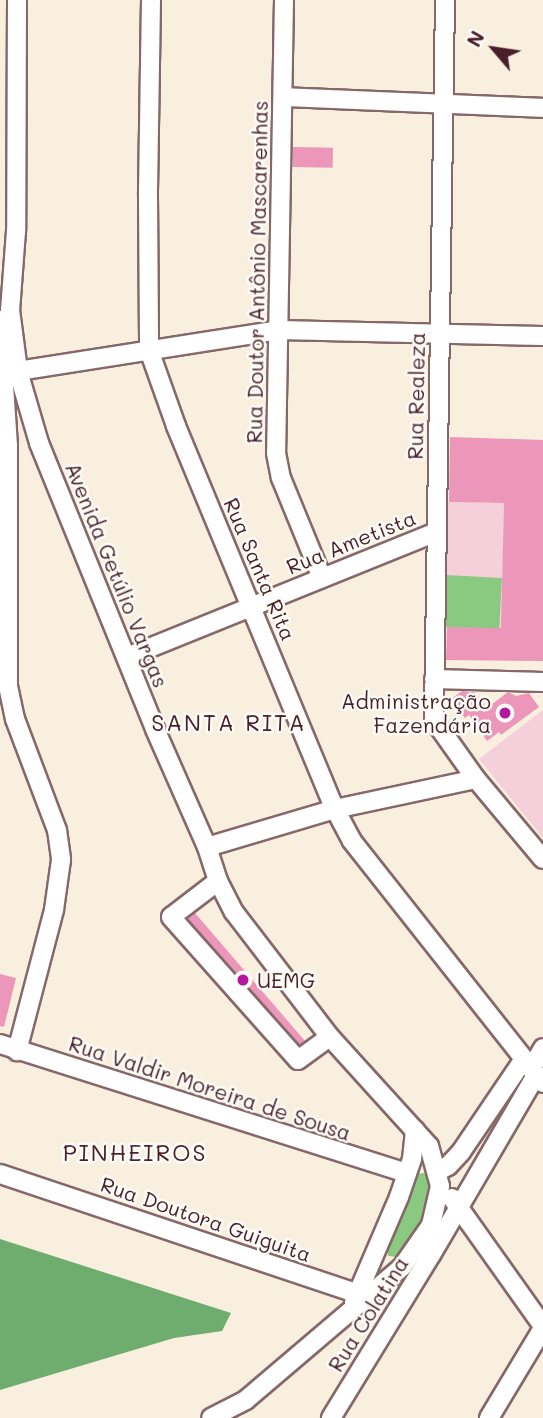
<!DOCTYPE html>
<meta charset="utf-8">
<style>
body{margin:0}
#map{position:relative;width:543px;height:1418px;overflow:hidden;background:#f8efde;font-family:Mali,sans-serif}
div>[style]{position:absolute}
.built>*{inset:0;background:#f5cfd9;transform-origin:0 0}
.green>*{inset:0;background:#89c980;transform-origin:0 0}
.forest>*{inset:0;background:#6ead6e}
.building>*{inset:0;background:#ec97ba;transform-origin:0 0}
.roads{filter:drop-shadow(2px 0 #87686a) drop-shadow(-2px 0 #87686a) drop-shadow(0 2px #87686a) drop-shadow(0 -2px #87686a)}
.minor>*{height:18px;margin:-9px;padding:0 9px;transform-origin:9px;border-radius:9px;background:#fff}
.dots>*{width:19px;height:19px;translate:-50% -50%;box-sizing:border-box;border:4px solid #fdfcf7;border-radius:50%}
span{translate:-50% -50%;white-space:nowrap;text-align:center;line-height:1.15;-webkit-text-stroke:5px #fdfcf7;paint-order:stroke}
.street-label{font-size:21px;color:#4a1f2b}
.poi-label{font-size:21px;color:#4a1f2b}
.right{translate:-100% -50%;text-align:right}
.left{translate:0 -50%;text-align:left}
.neighbourhood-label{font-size:23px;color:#4a1f2b;letter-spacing:2px}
.north{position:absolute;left:459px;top:14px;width:70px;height:70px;-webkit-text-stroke:5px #fdfcf7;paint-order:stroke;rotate:299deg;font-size:19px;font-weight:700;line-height:28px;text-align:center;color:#4a1f2b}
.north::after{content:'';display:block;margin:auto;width:24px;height:32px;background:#4a1f2b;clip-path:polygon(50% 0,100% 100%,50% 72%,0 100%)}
</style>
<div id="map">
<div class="built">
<i style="left:447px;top:502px;width:57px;height:125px;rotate:1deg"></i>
<i style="clip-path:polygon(543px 710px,543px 838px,479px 759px)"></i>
</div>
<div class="green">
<i style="left:445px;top:575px;width:57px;height:52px;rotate:3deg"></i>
<i style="clip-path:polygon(424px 1173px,435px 1180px,426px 1223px,399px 1257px,388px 1256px,387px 1242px,415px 1174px)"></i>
</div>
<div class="forest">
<i style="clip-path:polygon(0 1239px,231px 1313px,222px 1331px,174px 1338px,0 1390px)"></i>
</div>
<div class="building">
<i style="left:293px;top:147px;width:40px;height:20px;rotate:1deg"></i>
<i style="clip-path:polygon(450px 437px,543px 440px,543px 661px,446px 660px,447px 627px,501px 628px,504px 503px,449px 502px)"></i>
<i style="clip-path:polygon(462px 691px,475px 692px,487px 708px,508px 692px,516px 696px,529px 693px,539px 707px,501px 735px,499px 732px,487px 741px,469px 715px,465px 718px,451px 699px)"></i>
<i style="clip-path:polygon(195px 913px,305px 1041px,300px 1045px,188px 919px)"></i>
<i style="clip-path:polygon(0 974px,16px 978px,4px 1027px,0 1026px)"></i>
</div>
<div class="roads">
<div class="minor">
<i style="left:17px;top:0;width:231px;rotate:90.2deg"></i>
<i style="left:16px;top:231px;width:79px;rotate:94.3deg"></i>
<i style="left:10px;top:310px;width:62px;rotate:82.5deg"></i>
<i style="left:18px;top:371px;width:75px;rotate:73.7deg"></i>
<i style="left:39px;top:443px;width:309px;rotate:67.9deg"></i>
<i style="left:155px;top:729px;width:129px;rotate:66.2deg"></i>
<i style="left:207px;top:847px;width:36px;rotate:72deg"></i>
<i style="left:218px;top:881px;width:35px;rotate:63deg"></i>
<i style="left:234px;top:912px;width:158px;rotate:52.5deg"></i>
<i style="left:330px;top:1037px;width:147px;rotate:47.8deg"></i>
<i style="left:429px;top:1146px;width:41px;rotate:74.6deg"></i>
<i style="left:440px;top:1186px;width:40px;rotate:103deg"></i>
<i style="left:431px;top:1225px;width:51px;rotate:124.6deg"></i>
<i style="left:402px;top:1267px;width:205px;rotate:139.6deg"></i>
<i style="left:246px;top:1400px;width:39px;rotate:153deg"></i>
<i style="left:151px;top:0;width:196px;rotate:90.9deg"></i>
<i style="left:148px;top:196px;width:154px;rotate:89.6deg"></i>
<i style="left:149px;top:350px;width:81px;rotate:70.4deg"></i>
<i style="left:176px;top:426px;width:415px;rotate:67.5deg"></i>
<i style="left:335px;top:809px;width:36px;rotate:62deg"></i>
<i style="left:352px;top:841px;width:308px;rotate:51.7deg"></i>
<i style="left:284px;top:0;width:453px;rotate:91deg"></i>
<i style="left:276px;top:453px;width:25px;rotate:79deg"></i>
<i style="left:281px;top:478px;width:108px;rotate:67.7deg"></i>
<i style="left:445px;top:0;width:720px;rotate:90.88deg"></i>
<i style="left:434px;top:720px;width:72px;rotate:54.6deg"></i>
<i style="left:476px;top:779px;width:104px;rotate:50.1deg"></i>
<i style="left:283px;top:97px;width:260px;rotate:2.4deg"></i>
<i style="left:7px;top:317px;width:24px;rotate:105deg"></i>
<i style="left:1px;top:340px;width:106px;rotate:86.2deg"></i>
<i style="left:8px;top:446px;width:240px;rotate:90deg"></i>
<i style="left:8px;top:686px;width:34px;rotate:78deg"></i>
<i style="left:15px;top:719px;width:119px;rotate:69.3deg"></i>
<i style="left:57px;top:830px;width:30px;rotate:82deg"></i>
<i style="left:61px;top:860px;width:50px;rotate:98deg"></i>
<i style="left:54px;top:910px;width:146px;rotate:104.7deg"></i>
<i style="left:18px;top:371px;width:264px;rotate:-8.9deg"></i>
<i style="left:279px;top:330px;width:264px;rotate:1.3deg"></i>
<i style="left:127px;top:657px;width:333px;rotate:-22deg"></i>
<i style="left:434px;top:679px;width:109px;rotate:1.6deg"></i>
<i style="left:207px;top:847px;width:134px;rotate:-16.5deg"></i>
<i style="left:335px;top:809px;width:144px;rotate:-12deg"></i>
<i style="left:218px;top:881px;width:59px;rotate:142.5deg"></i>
<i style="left:171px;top:917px;width:191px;rotate:48.4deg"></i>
<i style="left:298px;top:1060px;width:39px;rotate:-36deg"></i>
<i style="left:0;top:1044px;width:427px;rotate:17.6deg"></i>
<i style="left:531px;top:1069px;width:24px;rotate:-60deg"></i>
<i style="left:437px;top:1172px;width:13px;rotate:-29deg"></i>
<i style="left:448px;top:1166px;width:19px;rotate:-47deg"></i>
<i style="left:461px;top:1152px;width:112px;rotate:-55.9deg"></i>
<i style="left:0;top:1174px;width:387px;rotate:18.5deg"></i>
<i style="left:452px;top:1198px;width:157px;rotate:54.6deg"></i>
<i style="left:354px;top:1302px;width:114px;rotate:-66.8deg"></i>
<i style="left:399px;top:1197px;width:40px;rotate:-71.1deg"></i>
<i style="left:412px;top:1159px;width:29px;rotate:-84deg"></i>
<i style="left:331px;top:1418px;width:191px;rotate:-58.5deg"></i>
<i style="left:431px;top:1255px;width:208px;rotate:-59.7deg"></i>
<i style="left:489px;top:1418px;width:105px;rotate:-59deg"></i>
</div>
</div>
<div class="dots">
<i style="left:505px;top:713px;background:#b5179e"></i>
<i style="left:243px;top:980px;background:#b5179e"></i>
</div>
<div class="street-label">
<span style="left:257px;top:272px;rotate:-89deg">Rua Doutor Antônio Mascarenhas</span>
<span style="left:416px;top:396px;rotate:-89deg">Rua Realeza</span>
<span style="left:351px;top:542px;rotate:-22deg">Rua Ametista</span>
<span style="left:260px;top:569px;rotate:67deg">Rua Santa Rita</span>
<span style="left:117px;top:575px;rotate:68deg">Avenida Getúlio Vargas</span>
<span style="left:210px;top:1088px;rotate:18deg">Rua Valdir Moreira de Sousa</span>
<span style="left:206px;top:1219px;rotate:19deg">Rua Doutora Guiguita</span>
<span style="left:368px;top:1314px;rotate:-58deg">Rua Colatina</span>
</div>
<div class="poi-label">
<span class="right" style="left:491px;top:713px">Administração<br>Fazendária</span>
<span class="left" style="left:257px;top:980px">UEMG</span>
</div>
<div class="neighbourhood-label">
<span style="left:229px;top:722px">SANTA RITA</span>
<span style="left:135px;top:1152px">PINHEIROS</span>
</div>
<div class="north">N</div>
</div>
